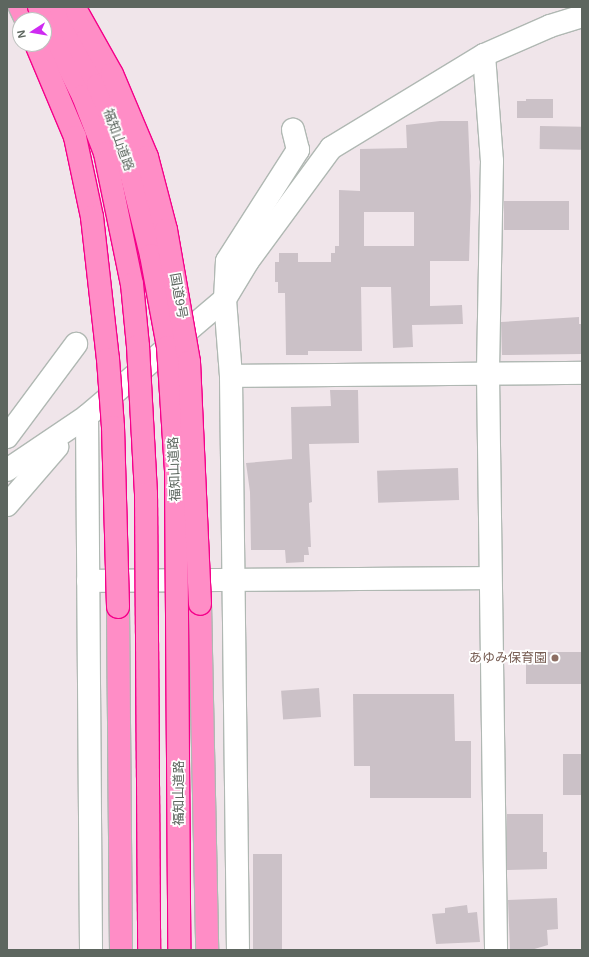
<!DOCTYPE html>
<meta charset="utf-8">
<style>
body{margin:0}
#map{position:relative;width:589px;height:957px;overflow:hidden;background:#f0e5ea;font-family:Helvetica,"Noto Sans JP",sans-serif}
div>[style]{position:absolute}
.building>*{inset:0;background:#cbc1c7;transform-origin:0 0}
.roads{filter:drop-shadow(1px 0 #b0b8b3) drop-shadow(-1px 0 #b0b8b3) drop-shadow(0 1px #b0b8b3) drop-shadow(0 -1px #b0b8b3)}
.minor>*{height:22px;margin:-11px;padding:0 11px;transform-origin:11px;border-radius:11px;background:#fff}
.highway>*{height:22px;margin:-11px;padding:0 11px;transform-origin:11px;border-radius:11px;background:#ff8dc6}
.bridges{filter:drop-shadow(1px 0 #f5008a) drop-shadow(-1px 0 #f5008a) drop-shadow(0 1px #f5008a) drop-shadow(0 -1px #f5008a)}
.highway-bridge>*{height:22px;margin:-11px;padding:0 11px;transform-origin:11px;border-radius:11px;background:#ff8dc6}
.dots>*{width:11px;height:11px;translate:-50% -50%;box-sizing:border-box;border:2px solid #fff;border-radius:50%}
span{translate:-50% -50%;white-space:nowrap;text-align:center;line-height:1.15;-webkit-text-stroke:3.5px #fff;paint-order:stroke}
.street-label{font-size:13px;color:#5d665f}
.education-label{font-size:13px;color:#785e54}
.right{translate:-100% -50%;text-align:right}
.frame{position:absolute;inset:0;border:8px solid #5d665f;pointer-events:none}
.north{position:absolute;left:12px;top:12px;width:40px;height:40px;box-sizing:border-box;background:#fff;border:1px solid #bec2bf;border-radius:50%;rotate:258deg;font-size:11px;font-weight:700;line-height:16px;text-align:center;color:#5d665f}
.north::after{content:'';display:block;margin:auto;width:14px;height:18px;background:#ce2af1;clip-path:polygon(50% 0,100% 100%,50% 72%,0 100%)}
</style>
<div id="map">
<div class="building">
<i style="clip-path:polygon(526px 99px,553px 99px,553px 118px,517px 118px,517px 101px,526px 101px)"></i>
<i style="clip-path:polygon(evenodd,440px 121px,468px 121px,471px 196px,469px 261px,430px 261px,430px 306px,462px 305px,463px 324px,412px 325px,413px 347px,393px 348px,391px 287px,361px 287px,362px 351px,308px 351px,308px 355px,286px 355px,285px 293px,278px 293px,278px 282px,275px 282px,275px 262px,279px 262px,279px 253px,298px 253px,298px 262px,331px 262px,331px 253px,335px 253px,335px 246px,339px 246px,339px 190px,360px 191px,360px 149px,407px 148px,406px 125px,440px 121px,364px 212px,414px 212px,414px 246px,364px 246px,364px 212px)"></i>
<i style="left:540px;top:126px;width:42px;height:23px;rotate:1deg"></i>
<i style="left:504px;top:201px;width:65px;height:29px"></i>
<i style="clip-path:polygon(579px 317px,579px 324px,582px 324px,582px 354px,502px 355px,501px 322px)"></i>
<i style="clip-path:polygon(330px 390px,358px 390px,359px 443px,309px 444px,312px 502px,309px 503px,311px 547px,308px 547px,309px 555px,304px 555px,304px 562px,286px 563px,285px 550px,251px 550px,250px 492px,246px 463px,292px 459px,291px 407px,331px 406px)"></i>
<i style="left:458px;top:468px;width:32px;height:81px;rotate:88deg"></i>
<i style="left:582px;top:652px;width:32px;height:56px;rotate:90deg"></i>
<i style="left:319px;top:688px;width:29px;height:38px;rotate:86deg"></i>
<i style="clip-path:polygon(353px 694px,454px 694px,455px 741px,471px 741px,471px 798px,370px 798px,370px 766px,354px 766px)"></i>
<i style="left:563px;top:754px;width:19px;height:41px"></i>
<i style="clip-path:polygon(507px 814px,543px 814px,543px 852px,547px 852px,547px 869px,507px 870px)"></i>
<i style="left:253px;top:854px;width:29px;height:95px"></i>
<i style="clip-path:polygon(557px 898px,558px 929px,547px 930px,548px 945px,531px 950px,510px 950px,508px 900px)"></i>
<i style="clip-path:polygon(467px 905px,468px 913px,477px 912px,480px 942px,436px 944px,432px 914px,445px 913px,445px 908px)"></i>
</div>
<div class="roads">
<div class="minor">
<i style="left:484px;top:55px;width:106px;rotate:85.7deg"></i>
<i style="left:492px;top:161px;width:213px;rotate:91.1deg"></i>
<i style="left:488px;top:374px;width:576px;rotate:89.2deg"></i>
<i style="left:231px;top:376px;width:351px;rotate:-0.5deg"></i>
<i style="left:87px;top:416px;width:534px;rotate:89.57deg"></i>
<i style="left:7px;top:437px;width:116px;rotate:-53.4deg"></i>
<i style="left:7px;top:470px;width:97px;rotate:-34deg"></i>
<i style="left:87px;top:416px;width:181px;rotate:-40.3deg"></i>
<i style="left:225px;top:299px;width:44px;rotate:-58.8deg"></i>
<i style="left:248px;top:261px;width:140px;rotate:-53.7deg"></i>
<i style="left:331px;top:148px;width:179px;rotate:-31.3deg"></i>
<i style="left:484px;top:55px;width:72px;rotate:-23.7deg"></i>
<i style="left:550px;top:26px;width:34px;rotate:-17deg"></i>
<i style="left:7px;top:505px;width:77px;rotate:-49.2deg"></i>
<i style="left:88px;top:581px;width:401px;rotate:-0.4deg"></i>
<i style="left:238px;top:950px;width:574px;rotate:-90.7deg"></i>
<i style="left:231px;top:376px;width:77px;rotate:-94.5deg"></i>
<i style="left:225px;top:299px;width:38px;rotate:-87deg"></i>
<i style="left:227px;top:261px;width:132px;rotate:-57.4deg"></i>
<i style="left:298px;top:150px;width:21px;rotate:-104deg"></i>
</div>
<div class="highway">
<i style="left:20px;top:7px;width:14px;rotate:65deg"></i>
<i style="left:200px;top:604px;width:346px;rotate:88.8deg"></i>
<i style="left:118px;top:607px;width:343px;rotate:89.5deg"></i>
</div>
</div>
<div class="bridges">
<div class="highway-bridge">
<i style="left:39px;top:7px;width:99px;rotate:63.7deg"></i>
<i style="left:83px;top:96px;width:61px;rotate:68.9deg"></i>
<i style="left:105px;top:153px;width:134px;rotate:78.4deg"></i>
<i style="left:132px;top:284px;width:62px;rotate:84.5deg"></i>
<i style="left:138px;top:346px;width:148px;rotate:86.9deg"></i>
<i style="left:146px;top:494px;width:456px;rotate:89.6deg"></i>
<i style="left:60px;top:7px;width:87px;rotate:64deg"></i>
<i style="left:98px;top:85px;width:69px;rotate:67.1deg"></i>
<i style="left:125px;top:149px;width:109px;rotate:76.2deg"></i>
<i style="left:151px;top:255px;width:94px;rotate:79.5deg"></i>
<i style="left:168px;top:347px;width:125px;rotate:86.3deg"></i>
<i style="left:176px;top:472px;width:478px;rotate:89.6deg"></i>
<i style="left:77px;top:12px;width:71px;rotate:60.6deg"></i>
<i style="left:112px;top:74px;width:90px;rotate:67.1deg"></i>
<i style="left:147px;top:157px;width:75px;rotate:75.4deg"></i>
<i style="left:166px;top:230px;width:134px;rotate:80.1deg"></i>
<i style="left:189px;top:362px;width:242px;rotate:87.4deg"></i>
<i style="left:36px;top:44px;width:101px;rotate:67.2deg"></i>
<i style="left:75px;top:137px;width:82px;rotate:78deg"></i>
<i style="left:92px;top:217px;width:143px;rotate:83.6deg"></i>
<i style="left:108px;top:359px;width:68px;rotate:85.8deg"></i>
<i style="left:113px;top:427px;width:180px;rotate:88.4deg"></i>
</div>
</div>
<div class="dots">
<i style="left:555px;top:658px;background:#8d6e63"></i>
</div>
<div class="street-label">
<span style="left:118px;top:140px;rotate:70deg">福知山道路</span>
<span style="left:178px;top:296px;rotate:80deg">国道9号</span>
<span style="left:175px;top:469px;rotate:-92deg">福知山道路</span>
<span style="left:179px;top:793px;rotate:-90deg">福知山道路</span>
</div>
<div class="education-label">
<span class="right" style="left:547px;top:658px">あゆみ保育園</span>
</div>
<div class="frame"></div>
<div class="north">N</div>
</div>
